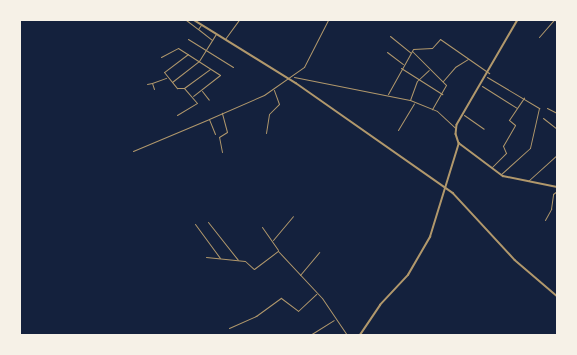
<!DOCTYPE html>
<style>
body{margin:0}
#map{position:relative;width:577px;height:355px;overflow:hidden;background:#14213d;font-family:"Fira Sans",sans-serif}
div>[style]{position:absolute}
.minor>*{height:1px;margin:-0.5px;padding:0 0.5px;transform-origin:0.5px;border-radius:0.5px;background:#b1986c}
.tertiary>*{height:1.5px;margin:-0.75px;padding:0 0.75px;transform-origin:0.75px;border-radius:0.75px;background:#b1986c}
span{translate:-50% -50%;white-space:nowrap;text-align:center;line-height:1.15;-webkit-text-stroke:3px #f6f1e7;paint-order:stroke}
.frame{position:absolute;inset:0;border:21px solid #f6f1e7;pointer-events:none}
</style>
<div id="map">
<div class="minor">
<i style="left:186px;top:20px;width:15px;rotate:37deg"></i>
<i style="left:555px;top:20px;width:3px;rotate:45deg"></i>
<i style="left:201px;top:25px;width:5px;rotate:127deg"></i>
<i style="left:198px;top:29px;width:18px;rotate:38deg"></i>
<i style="left:390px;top:36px;width:26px;rotate:39deg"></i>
<i style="left:539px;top:37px;width:23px;rotate:-49deg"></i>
<i style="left:188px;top:39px;width:53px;rotate:31.9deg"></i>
<i style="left:225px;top:39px;width:24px;rotate:-54deg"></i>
<i style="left:412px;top:51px;width:48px;rotate:45deg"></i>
<i style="left:446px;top:85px;width:28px;rotate:120deg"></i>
<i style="left:387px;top:52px;width:20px;rotate:37deg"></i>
<i style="left:188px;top:54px;width:30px;rotate:143deg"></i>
<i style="left:164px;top:72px;width:21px;rotate:51deg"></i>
<i style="left:177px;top:88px;width:7px"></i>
<i style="left:184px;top:88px;width:32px;rotate:-36deg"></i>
<i style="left:161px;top:57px;width:19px;rotate:-28deg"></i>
<i style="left:178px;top:48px;width:50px;rotate:32.7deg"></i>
<i style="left:220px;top:75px;width:34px;rotate:142deg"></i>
<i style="left:401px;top:68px;width:49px;rotate:32.4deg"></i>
<i style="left:294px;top:77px;width:118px;rotate:11.2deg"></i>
<i style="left:410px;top:100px;width:29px;rotate:22deg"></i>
<i style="left:437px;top:111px;width:26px;rotate:43deg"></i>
<i style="left:487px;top:77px;width:61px;rotate:30.8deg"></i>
<i style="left:539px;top:108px;width:41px;rotate:102.7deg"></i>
<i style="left:530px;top:148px;width:39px;rotate:138deg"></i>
<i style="left:443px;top:81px;width:18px;rotate:-49deg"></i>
<i style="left:455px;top:67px;width:15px;rotate:-32deg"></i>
<i style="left:172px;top:82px;width:34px;rotate:-38deg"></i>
<i style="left:199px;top:61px;width:32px;rotate:-58deg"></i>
<i style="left:147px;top:84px;width:5px;rotate:-11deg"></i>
<i style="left:482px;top:86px;width:41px;rotate:32.2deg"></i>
<i style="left:154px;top:89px;width:6px;rotate:-108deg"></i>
<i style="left:152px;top:83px;width:15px;rotate:-20deg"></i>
<i style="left:202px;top:91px;width:11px;rotate:52deg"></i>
<i style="left:388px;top:94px;width:51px;rotate:-60.9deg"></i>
<i style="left:413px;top:49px;width:19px;rotate:-3deg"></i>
<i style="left:432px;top:48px;width:12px;rotate:-48deg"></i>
<i style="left:440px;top:39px;width:60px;rotate:34.8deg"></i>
<i style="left:410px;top:100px;width:20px;rotate:-70deg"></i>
<i style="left:417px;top:81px;width:16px;rotate:-43deg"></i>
<i style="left:547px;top:108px;width:11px;rotate:27deg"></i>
<i style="left:177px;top:115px;width:23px;rotate:-31deg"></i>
<i style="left:197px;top:103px;width:20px;rotate:-131deg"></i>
<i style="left:464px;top:115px;width:24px;rotate:35deg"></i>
<i style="left:543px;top:118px;width:18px;rotate:38deg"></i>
<i style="left:398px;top:130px;width:31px;rotate:-59deg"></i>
<i style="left:266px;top:133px;width:19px;rotate:-81deg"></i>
<i style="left:269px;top:114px;width:14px;rotate:-45deg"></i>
<i style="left:279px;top:104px;width:15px;rotate:-110deg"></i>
<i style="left:215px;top:134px;width:16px;rotate:-112deg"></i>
<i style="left:209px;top:119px;width:60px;rotate:-23.6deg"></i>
<i style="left:264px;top:95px;width:49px;rotate:-35deg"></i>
<i style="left:304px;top:67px;width:53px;rotate:-62.9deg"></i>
<i style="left:133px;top:151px;width:82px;rotate:-22.8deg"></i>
<i style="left:222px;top:152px;width:15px;rotate:-101deg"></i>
<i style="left:219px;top:137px;width:9px;rotate:-32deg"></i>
<i style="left:227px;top:132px;width:20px;rotate:-105deg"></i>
<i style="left:492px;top:167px;width:20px;rotate:-45deg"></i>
<i style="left:506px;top:153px;width:8px;rotate:-113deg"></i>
<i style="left:503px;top:146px;width:24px;rotate:-60deg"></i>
<i style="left:515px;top:125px;width:8px;rotate:-140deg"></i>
<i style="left:509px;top:120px;width:27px;rotate:-56deg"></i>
<i style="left:528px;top:181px;width:39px;rotate:-42deg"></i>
<i style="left:545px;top:220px;width:13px;rotate:-61deg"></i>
<i style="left:551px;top:209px;width:15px;rotate:-82deg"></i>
<i style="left:553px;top:194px;width:5px;rotate:-37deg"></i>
<i style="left:208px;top:222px;width:48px;rotate:51.7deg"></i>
<i style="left:195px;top:224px;width:42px;rotate:53.7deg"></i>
<i style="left:262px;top:227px;width:28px;rotate:55deg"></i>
<i style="left:273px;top:240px;width:31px;rotate:-50deg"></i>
<i style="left:206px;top:257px;width:39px;rotate:6deg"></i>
<i style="left:245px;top:261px;width:12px;rotate:42deg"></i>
<i style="left:254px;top:269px;width:30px;rotate:-37deg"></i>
<i style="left:278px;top:251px;width:64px;rotate:46.9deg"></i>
<i style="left:322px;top:298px;width:45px;rotate:56deg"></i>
<i style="left:300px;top:275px;width:30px;rotate:-50deg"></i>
<i style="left:229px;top:328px;width:30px;rotate:-24deg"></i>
<i style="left:256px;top:316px;width:31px;rotate:-36deg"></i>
<i style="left:281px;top:298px;width:21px;rotate:37deg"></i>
<i style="left:298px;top:311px;width:25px;rotate:-43deg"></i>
<i style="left:310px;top:335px;width:28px;rotate:-32deg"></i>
</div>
<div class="tertiary">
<i style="left:194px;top:20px;width:120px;rotate:31.7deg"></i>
<i style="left:296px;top:83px;width:192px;rotate:35deg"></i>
<i style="left:453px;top:193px;width:91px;rotate:47.2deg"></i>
<i style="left:515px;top:260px;width:55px;rotate:40.6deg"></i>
<i style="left:518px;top:20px;width:121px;rotate:120.2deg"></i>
<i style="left:457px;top:125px;width:9px;rotate:96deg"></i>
<i style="left:456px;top:134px;width:9px;rotate:72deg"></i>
<i style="left:459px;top:143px;width:55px;rotate:36.9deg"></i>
<i style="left:503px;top:176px;width:55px;rotate:11.5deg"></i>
<i style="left:360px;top:335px;width:36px;rotate:-56deg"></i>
<i style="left:380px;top:305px;width:41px;rotate:-47deg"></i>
<i style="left:408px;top:275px;width:44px;rotate:-59.9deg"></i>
<i style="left:430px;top:237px;width:98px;rotate:-72.9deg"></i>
</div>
<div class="frame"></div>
</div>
